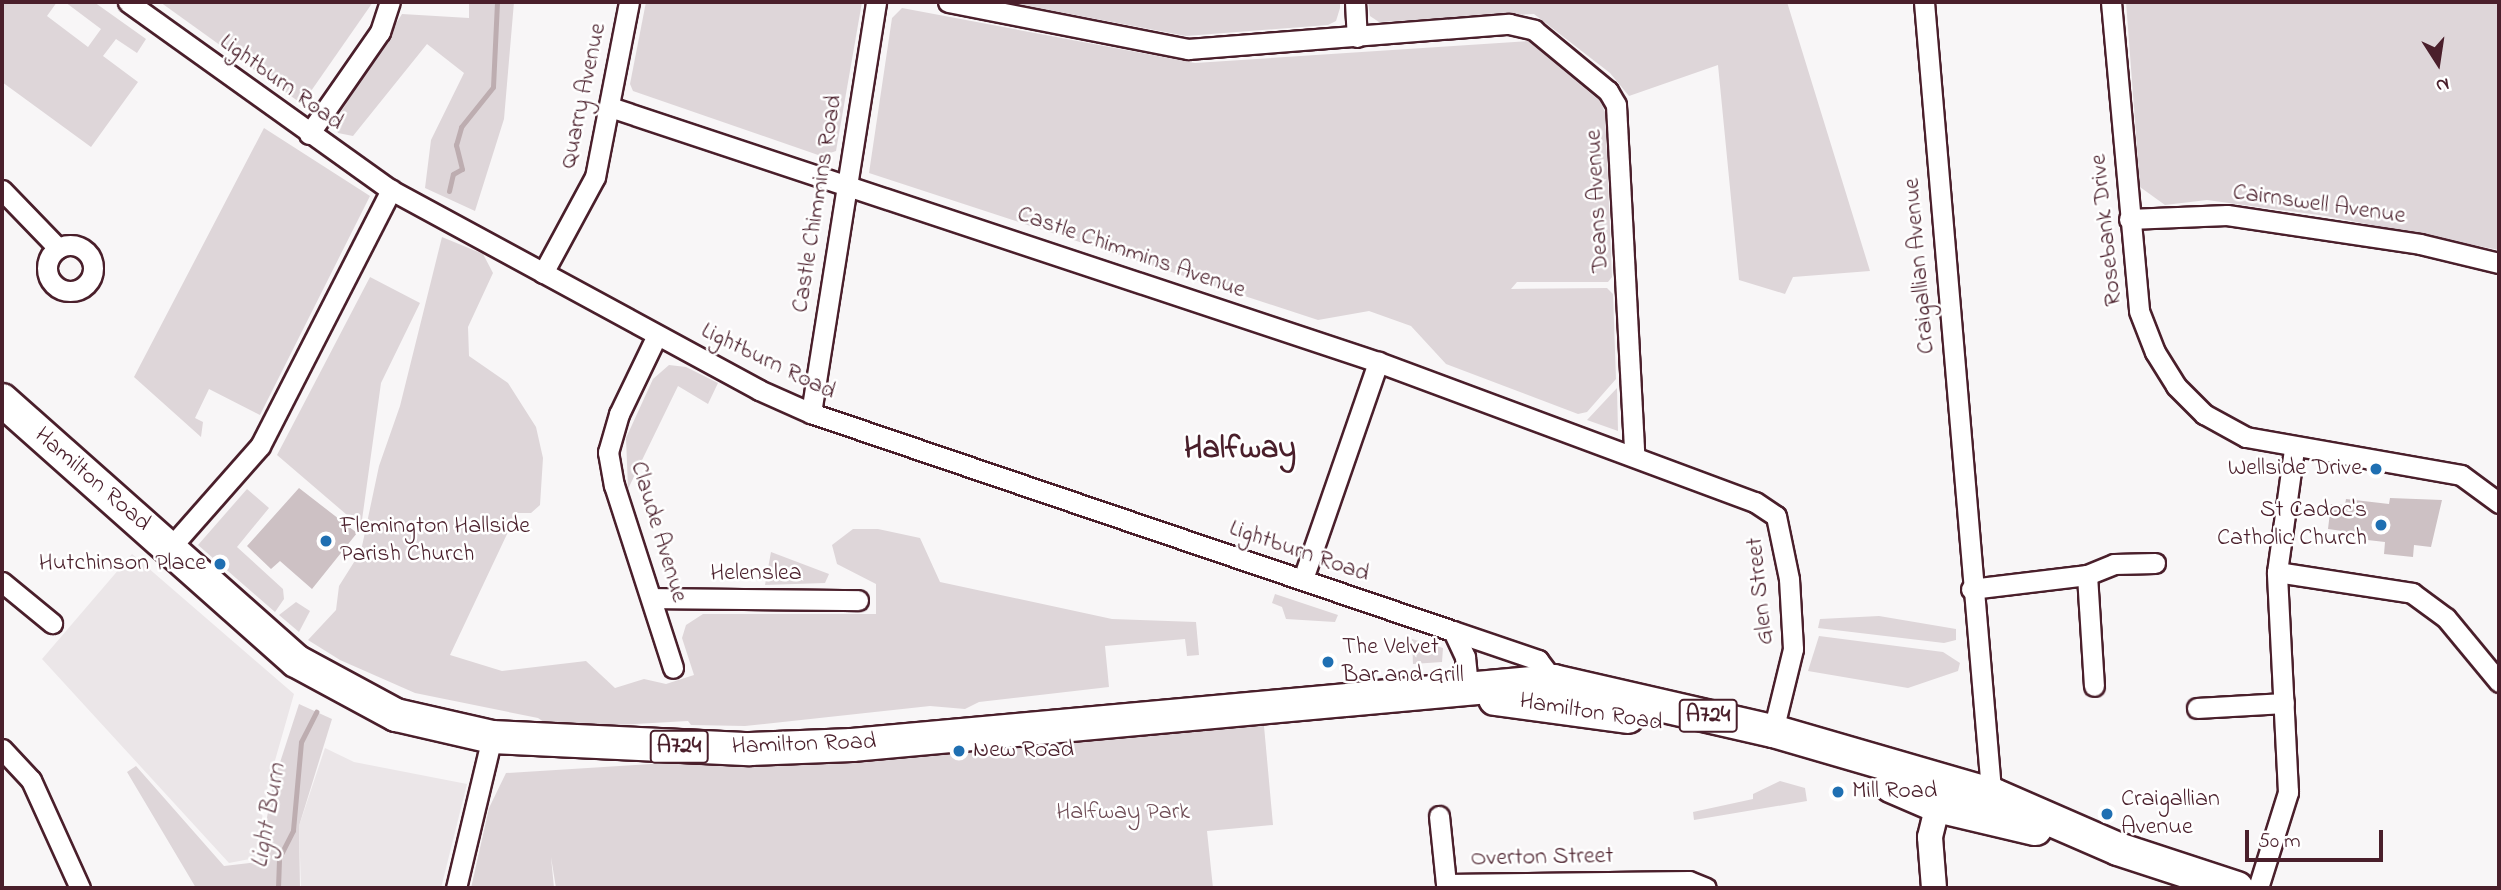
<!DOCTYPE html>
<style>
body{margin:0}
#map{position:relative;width:2501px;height:890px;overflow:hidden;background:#f8f6f7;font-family:"Indie Flower",sans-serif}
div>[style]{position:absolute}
.built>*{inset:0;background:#ebe6e8}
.green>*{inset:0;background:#ded6d9}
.stream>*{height:5px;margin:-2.5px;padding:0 2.5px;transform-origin:2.5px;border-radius:2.5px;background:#bdadb0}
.building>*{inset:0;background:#cdc1c4}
.roads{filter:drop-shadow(2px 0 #4a1f2b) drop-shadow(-2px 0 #4a1f2b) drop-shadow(0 2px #4a1f2b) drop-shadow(0 -2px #4a1f2b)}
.minor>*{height:19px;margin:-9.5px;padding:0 9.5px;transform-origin:9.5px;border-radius:9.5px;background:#fff}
.minor>.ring{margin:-9.5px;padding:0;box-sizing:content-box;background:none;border:19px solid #fff;border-radius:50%}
.tertiary>*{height:24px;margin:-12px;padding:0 12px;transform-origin:12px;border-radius:12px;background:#fff}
.primary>*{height:32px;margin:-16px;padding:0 16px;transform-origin:16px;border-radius:16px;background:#fff}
.dots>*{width:19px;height:19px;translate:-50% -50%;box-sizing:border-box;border:4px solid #fff;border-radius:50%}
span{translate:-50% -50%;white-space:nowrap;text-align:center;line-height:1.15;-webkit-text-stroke:5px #fff;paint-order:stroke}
.shield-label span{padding:2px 5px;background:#fff;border:2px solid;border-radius:5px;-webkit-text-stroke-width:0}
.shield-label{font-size:23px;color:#4a1f2b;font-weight:700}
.street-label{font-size:24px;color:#4a1f2b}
.poi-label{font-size:24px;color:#4a1f2b}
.right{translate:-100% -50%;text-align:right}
.left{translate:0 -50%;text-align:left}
.park-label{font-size:24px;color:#6f4d56}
.water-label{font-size:26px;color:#72515a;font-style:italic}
.district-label{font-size:32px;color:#4a1f2b;font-weight:700}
.frame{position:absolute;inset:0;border:4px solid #4a1f2b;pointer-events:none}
.north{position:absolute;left:2403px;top:28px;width:70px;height:70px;-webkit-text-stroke:5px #fff;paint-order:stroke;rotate:168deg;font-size:19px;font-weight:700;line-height:28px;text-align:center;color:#4a1f2b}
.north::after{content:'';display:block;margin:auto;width:24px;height:32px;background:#4a1f2b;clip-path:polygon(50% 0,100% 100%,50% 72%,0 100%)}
.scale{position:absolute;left:2245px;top:830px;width:138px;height:32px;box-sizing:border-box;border:4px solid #4a1f2b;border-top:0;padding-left:9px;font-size:21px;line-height:24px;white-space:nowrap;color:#4a1f2b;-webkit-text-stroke:5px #fff;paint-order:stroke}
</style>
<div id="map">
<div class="built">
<i style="clip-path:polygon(132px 554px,294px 694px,268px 785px,255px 858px,229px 863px,42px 659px)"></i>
<i style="clip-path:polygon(325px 748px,354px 762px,467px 784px,441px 888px,301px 888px,299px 826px)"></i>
</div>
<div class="green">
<i style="clip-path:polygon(2px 2px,57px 2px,47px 16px,88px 47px,101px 29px,65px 2px,94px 2px,146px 39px,137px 53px,116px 39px,103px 56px,138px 82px,91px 147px,2px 82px)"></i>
<i style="clip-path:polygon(160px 2px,373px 2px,302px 104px)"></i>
<i style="clip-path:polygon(469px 2px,514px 2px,504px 119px,475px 211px,425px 188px,431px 140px,464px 73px,427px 44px,353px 136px,338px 133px,334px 123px,402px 14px,469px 18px)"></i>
<i style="clip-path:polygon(646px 2px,862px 2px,836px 151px,821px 156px,633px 91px,630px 84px)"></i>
<i style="clip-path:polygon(1007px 2px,1340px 2px,1340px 8px,1336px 21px,1328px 25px,1186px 36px)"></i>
<i style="clip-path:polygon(1368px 2px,1787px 2px,1870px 271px,1793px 277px,1785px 294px,1739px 280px,1718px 65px,1629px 96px,1610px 73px,1534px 14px,1379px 22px,1370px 16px)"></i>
<i style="clip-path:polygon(2126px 2px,2499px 2px,2499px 250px,2326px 216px,2207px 200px,2165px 205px,2140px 187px)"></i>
<i style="clip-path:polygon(902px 8px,1195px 63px,1528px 41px,1600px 101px,1605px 112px,1612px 277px,1608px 282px,1517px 282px,1511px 289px,1607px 288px,1613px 294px,1616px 379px,1587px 412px,1578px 414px,1446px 364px,1411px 326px,1369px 311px,1318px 320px,869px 173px,892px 18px)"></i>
<i style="clip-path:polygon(264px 128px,370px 196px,260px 415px,209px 389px,195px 418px,203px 422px,201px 437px,134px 377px)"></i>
<i style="clip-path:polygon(442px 237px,483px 254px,493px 273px,468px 327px,469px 356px,508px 383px,536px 427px,543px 458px,540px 505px,531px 513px,517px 513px,450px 655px,502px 671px,586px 661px,615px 688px,644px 679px,666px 684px,694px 675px,682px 638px,686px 625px,703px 614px,876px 614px,876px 584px,837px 564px,832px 545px,853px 529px,878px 529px,920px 538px,940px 582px,1112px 619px,1196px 622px,1199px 655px,1187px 656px,1185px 639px,1105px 646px,1109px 687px,979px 702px,965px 709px,930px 706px,745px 726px,691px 725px,688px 721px,582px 727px,550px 726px,538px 718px,415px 693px,340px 660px,308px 640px,336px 610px,339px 586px,361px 551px,379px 466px,400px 406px)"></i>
<i style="clip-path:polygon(370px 277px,420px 303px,381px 383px,361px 527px,277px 455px)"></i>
<i style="clip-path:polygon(669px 365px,686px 367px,718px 383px,708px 404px,678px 386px,628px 489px,626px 438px,653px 379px)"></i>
<i style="clip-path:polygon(1617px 388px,1618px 431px,1587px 420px)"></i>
<i style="clip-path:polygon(247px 489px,269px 508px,237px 547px,283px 589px,284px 599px,275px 612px,198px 545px)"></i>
<i style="clip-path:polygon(771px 552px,829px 574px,825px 583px,765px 585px)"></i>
<i style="clip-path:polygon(1275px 594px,1338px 615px,1335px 622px,1286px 619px,1282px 607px,1272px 603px)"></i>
<i style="clip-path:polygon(296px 602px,310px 611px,299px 632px,279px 615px)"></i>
<i style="clip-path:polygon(1879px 616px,1956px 629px,1956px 640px,1944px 643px,1818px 628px,1820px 619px)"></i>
<i style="clip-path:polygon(1819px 636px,1943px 652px,1960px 663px,1958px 671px,1908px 688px,1808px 671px)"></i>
<i style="clip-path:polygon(1412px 639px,1443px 648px,1442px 662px,1413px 664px)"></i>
<i style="clip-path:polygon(299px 704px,332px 719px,299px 826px,300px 888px,196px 888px,127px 772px,136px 766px,224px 866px,259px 862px,273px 784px)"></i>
<i style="clip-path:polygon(1264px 726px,1273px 825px,1207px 831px,1213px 888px,556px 888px,551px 857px,554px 888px,471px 888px,489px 808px,506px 773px)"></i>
<i style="clip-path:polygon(1780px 781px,1805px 788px,1807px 801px,1694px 820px,1693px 812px,1753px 799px,1753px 794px)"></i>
</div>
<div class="stream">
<i style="left:449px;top:191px;width:17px;rotate:-77deg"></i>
<i style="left:453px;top:174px;width:10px;rotate:-29deg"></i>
<i style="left:462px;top:169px;width:25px;rotate:-104deg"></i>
<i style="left:456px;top:145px;width:19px;rotate:-74deg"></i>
<i style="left:461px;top:127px;width:51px;rotate:-51.3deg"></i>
<i style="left:493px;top:87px;width:85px;rotate:-87.3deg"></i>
<i style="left:278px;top:888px;width:30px;rotate:-88deg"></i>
<i style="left:279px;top:858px;width:31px;rotate:-63deg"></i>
<i style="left:293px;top:830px;width:88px;rotate:-84.8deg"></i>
<i style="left:301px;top:742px;width:34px;rotate:-63deg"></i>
</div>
<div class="building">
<i style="clip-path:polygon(299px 488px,357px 533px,312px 589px,280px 561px,271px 569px,247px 546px)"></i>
<i style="clip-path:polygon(2390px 498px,2442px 500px,2431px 547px,2414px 545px,2413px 557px,2384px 554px,2385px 542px,2341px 537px,2342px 531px,2328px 529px,2331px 504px,2345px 505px,2346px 499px,2389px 504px)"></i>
</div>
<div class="roads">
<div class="minor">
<i style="left:128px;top:2px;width:323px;rotate:35.6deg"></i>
<i style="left:391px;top:190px;width:419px;rotate:28.5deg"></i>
<i style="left:759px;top:390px;width:57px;rotate:23.9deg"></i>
<i style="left:811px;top:413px;width:678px;rotate:18.76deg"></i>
<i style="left:1453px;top:631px;width:29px;rotate:65deg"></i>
<i style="left:1465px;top:657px;width:31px;rotate:84deg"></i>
<i style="left:948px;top:2px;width:245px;rotate:11.1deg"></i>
<i style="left:1188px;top:49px;width:322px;rotate:-4.5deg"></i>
<i style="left:1509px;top:24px;width:26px;rotate:13deg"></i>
<i style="left:1534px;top:30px;width:96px;rotate:39.5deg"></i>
<i style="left:1608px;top:91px;width:16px;rotate:60deg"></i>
<i style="left:1616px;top:105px;width:348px;rotate:87deg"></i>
<i style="left:1355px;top:2px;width:35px;rotate:87deg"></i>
<i style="left:1924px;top:2px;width:803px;rotate:85.14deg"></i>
<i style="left:2111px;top:2px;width:310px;rotate:84.8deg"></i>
<i style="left:2139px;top:311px;width:44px;rotate:68.7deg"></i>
<i style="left:2155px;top:352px;width:40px;rotate:58deg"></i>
<i style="left:2176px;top:386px;width:40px;rotate:45deg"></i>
<i style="left:2204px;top:414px;width:48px;rotate:28.7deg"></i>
<i style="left:2246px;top:437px;width:218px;rotate:10deg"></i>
<i style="left:2461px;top:475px;width:47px;rotate:36.4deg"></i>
<i style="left:610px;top:107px;width:809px;rotate:18.37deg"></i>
<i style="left:1378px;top:362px;width:402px;rotate:20.4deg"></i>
<i style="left:1755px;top:502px;width:25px;rotate:34deg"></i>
<i style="left:1776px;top:516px;width:64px;rotate:78.3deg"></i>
<i style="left:1789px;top:579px;width:70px;rotate:86.7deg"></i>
<i style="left:1793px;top:649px;width:84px;rotate:103.7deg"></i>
<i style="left:309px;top:134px;width:124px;rotate:-55.2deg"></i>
<i style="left:380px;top:32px;width:32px;rotate:-72deg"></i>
<i style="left:2px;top:190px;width:81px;rotate:46deg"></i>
<i style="left:2129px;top:219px;width:98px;rotate:-2.3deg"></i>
<i style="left:2227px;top:215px;width:195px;rotate:8.5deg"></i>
<i style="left:2420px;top:244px;width:81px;rotate:13.5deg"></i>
<i class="ring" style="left:47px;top:245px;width:27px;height:27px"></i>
<i style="left:543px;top:273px;width:109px;rotate:-61.6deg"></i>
<i style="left:595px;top:177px;width:178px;rotate:-79deg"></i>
<i style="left:657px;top:335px;width:88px;rotate:115.7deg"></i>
<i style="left:619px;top:414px;width:40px;rotate:106deg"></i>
<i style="left:608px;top:452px;width:34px;rotate:80deg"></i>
<i style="left:614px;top:485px;width:192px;rotate:72.1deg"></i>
<i style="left:811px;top:413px;width:416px;rotate:-81deg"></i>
<i style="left:170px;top:548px;width:136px;rotate:-48.6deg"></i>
<i style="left:260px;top:446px;width:288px;rotate:-62.9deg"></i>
<i style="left:2277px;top:572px;width:137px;rotate:8.8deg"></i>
<i style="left:2412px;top:593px;width:42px;rotate:36.3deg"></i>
<i style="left:2446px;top:618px;width:83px;rotate:50.4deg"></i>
<i style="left:2087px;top:575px;width:29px;rotate:-22deg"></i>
<i style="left:2114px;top:564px;width:41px;rotate:-1.4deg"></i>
<i style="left:1303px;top:579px;width:230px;rotate:-70.9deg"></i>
<i style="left:2px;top:582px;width:65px;rotate:39.4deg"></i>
<i style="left:1971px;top:589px;width:117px;rotate:-6.9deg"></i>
<i style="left:2087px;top:575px;width:111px;rotate:86.4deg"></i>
<i style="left:653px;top:598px;width:205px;rotate:0.6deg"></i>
<i style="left:1453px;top:631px;width:90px;rotate:18.8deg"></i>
<i style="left:1538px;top:660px;width:26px;rotate:53deg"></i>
<i style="left:2197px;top:708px;width:87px;rotate:-3.3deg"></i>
<i style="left:2px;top:749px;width:42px;rotate:46.9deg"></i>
<i style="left:31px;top:780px;width:119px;rotate:65.6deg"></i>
<i style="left:1439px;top:816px;width:68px;rotate:84.1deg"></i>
<i style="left:1446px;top:884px;width:243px;rotate:-0.7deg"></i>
<i style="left:1689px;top:881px;width:18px;rotate:22deg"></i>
<i style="left:456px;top:888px;width:155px;rotate:-76.6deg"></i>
<i style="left:2258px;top:888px;width:101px;rotate:-72.6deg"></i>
<i style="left:2288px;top:792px;width:220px;rotate:-92.9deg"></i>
<i style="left:2277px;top:572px;width:124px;rotate:-82.1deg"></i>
</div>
<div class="tertiary">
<i style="left:1934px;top:888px;width:51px;rotate:-94.5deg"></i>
<i style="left:1930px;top:837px;width:50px;rotate:-76.2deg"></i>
</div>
<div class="primary">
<i style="left:2px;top:400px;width:393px;rotate:41.6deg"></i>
<i style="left:296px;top:661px;width:114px;rotate:28.4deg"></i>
<i style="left:396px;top:715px;width:98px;rotate:12.9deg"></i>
<i style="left:492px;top:737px;width:258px;rotate:2.7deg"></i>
<i style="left:750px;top:749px;width:102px;rotate:-2.2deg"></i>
<i style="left:852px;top:745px;width:705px;rotate:-5.21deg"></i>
<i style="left:1554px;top:681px;width:225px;rotate:12.9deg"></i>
<i style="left:1773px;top:731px;width:230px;rotate:16.2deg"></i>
<i style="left:1994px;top:795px;width:135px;rotate:23.5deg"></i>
<i style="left:2118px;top:849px;width:125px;rotate:18.1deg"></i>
<i style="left:1495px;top:699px;width:134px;rotate:7.7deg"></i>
<i style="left:1891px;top:786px;width:50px;rotate:23.5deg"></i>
<i style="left:1937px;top:806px;width:101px;rotate:13.2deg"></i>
</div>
</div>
<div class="dots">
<i style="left:2376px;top:469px;background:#1f6fb2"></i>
<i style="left:2381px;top:525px;background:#1f6fb2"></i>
<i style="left:326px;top:541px;background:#1f6fb2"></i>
<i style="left:220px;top:564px;background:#1f6fb2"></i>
<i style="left:1328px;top:662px;background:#1f6fb2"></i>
<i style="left:959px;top:751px;background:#1f6fb2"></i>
<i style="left:1838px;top:792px;background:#1f6fb2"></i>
<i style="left:2107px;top:814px;background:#1f6fb2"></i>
</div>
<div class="shield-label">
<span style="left:1708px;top:716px">A724</span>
<span style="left:679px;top:747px">A724</span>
</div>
<div class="street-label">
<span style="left:281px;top:83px;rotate:36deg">Lightburn Road</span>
<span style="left:584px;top:96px;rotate:-78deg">Quarry Avenue</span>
<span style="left:1598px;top:201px;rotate:-93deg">Deans Avenue</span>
<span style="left:818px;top:204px;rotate:-81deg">Castle Chimmins Road</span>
<span style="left:2319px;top:205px;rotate:8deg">Cairnswell Avenue</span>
<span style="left:2107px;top:230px;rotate:-96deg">Rosebank Drive</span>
<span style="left:1131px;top:253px;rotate:19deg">Castle Chimmins Avenue</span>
<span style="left:1920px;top:266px;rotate:-95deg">Craigallian Avenue</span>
<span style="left:768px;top:362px;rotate:26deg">Lightburn Road</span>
<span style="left:92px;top:480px;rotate:41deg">Hamilton Road</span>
<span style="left:658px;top:532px;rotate:73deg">Claude Avenue</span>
<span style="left:1299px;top:552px;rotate:19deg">Lightburn Road</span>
<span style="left:756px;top:574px">Helenslea</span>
<span style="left:1761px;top:591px;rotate:-96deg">Glen Street</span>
<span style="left:1591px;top:713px;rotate:9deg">Hamilton Road</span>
<span style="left:804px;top:745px;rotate:-2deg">Hamilton Road</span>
<span style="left:1542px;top:858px;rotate:-1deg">Overton Street</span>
</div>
<div class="poi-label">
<span class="right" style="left:2362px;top:469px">Wellside Drive</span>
<span class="right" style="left:2367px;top:525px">St Cadoc's<br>Catholic Church</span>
<span class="left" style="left:340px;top:541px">Flemington Hallside<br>Parish Church</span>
<span class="right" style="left:206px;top:564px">Hutchinson Place</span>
<span class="left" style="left:1342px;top:662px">The Velvet<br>Bar and Grill</span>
<span class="left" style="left:973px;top:751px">New Road</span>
<span class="left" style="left:1852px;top:792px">Mill Road</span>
<span class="left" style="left:2121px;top:814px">Craigallian<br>Avenue</span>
</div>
<div class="park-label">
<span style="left:1123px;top:813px">Halfway Park</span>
</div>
<div class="water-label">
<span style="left:270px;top:816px;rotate:-80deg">Light Burn</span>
</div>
<div class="district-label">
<span style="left:1240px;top:450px">Halfway</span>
</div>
<div class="frame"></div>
<div class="north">N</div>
<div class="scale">50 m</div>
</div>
